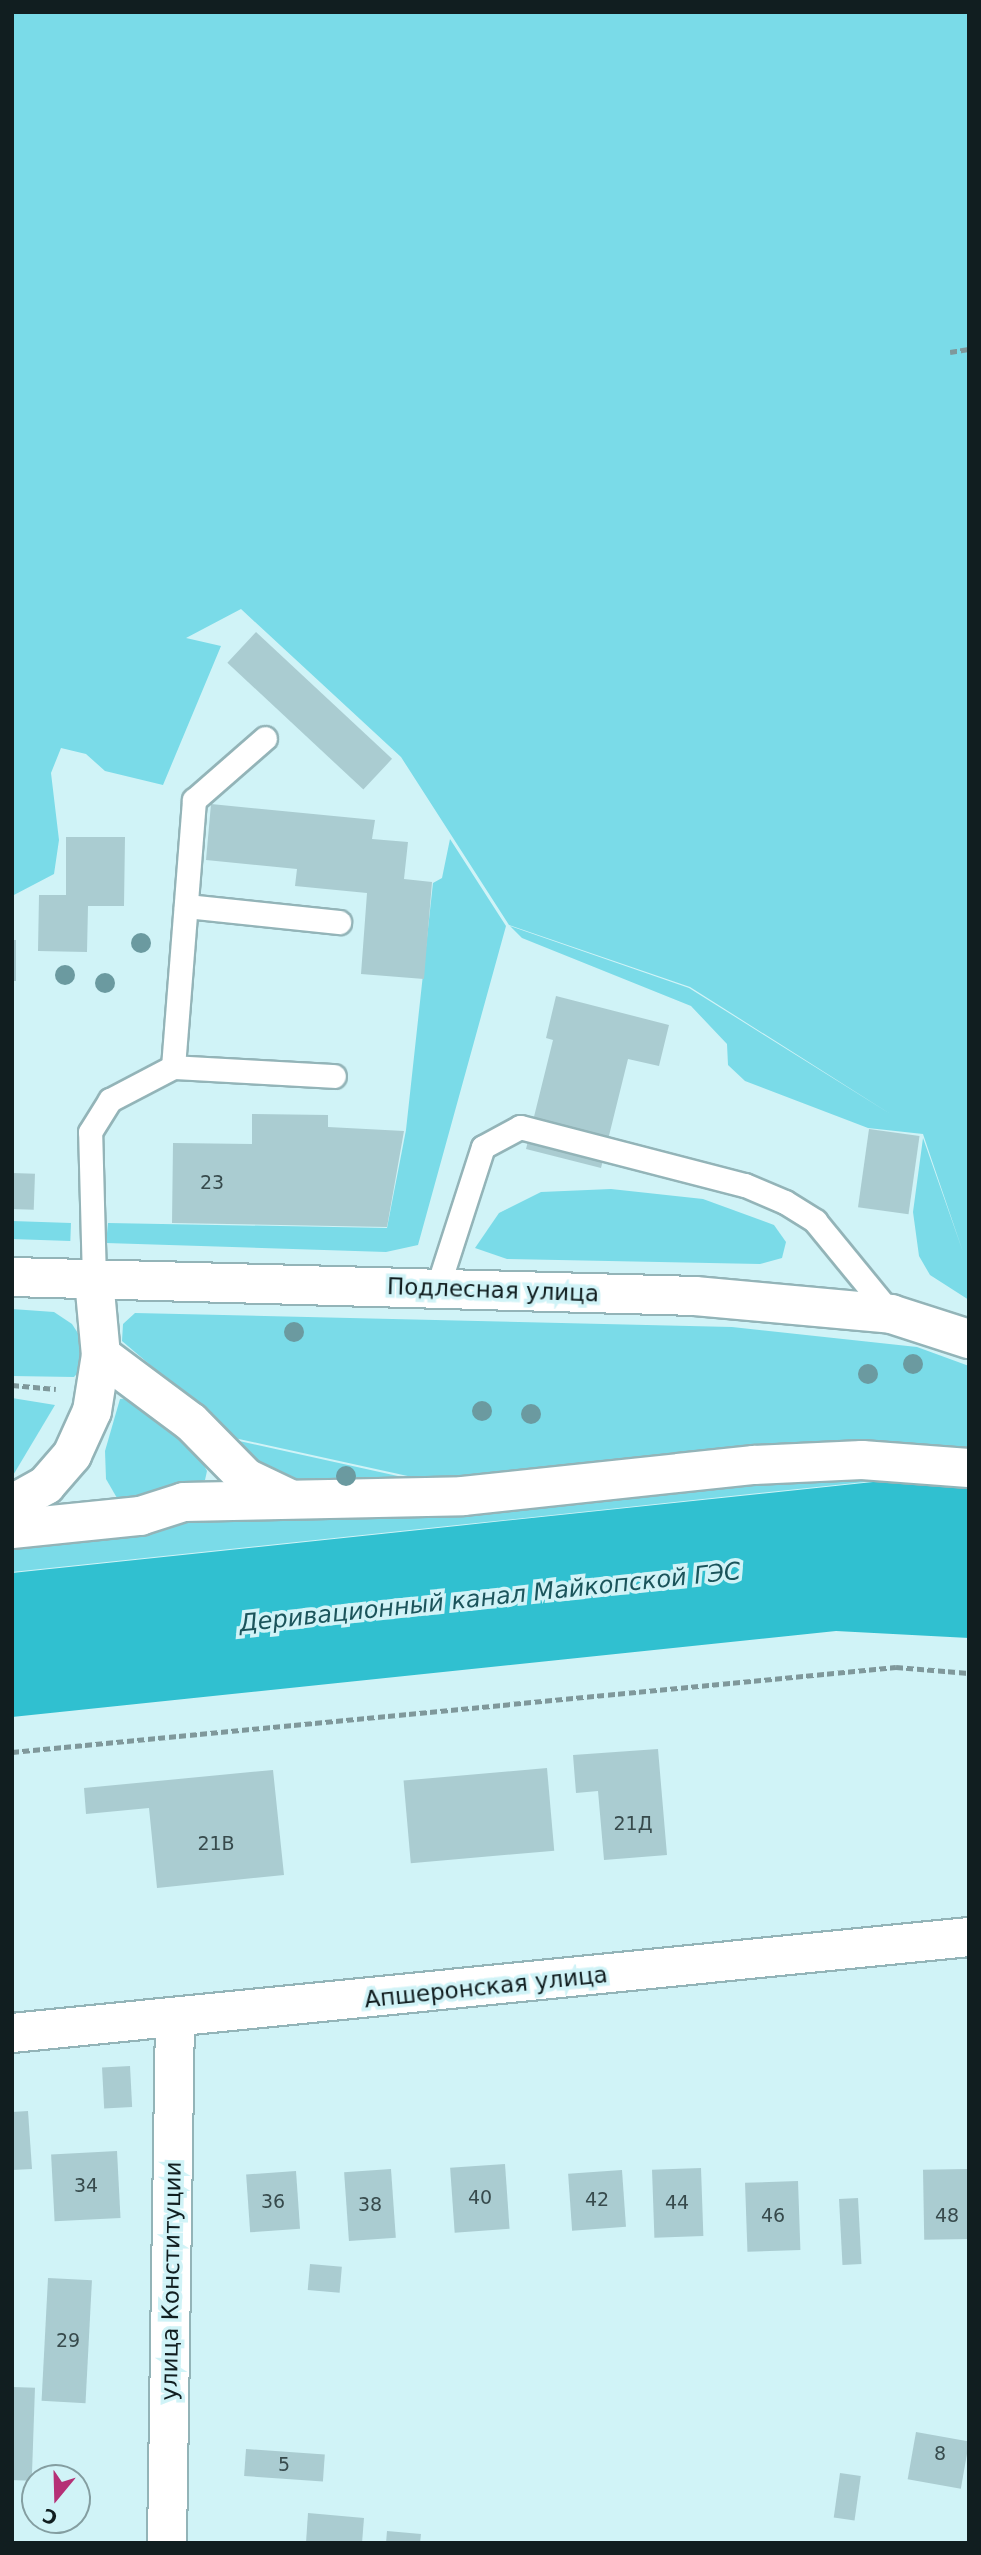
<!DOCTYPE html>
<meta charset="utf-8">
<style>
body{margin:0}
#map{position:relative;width:981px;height:2555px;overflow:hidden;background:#d0f3f7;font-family:"DejaVu Sans",sans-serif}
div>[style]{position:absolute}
.green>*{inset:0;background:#7adbe8;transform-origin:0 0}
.water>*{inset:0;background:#30c0d0}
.building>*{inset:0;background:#aaccd1;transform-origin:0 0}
.path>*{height:4.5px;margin-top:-2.25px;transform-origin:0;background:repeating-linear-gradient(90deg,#7f989b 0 7px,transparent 0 10.5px)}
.roads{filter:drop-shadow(2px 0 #93b4b8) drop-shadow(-2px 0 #93b4b8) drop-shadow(0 2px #93b4b8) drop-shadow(0 -2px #93b4b8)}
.lane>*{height:23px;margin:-11.5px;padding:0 11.5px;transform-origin:11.5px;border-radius:11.5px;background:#fff}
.street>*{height:38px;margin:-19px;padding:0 19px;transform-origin:19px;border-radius:19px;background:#fff}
.primary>*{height:38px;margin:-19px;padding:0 19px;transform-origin:19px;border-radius:19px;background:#fff}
.trees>*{width:20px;height:20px;margin:-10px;border-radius:50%;background:#6b9aa0}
span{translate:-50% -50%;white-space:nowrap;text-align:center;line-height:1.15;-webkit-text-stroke:7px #d0f3f7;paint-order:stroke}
.number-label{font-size:19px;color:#374a4c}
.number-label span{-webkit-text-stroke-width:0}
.street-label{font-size:23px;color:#111e20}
.water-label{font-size:24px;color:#1b545b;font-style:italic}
.frame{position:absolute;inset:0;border:14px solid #111e20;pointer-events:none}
.north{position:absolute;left:21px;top:2464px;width:70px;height:70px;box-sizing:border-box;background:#d0f3f7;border:2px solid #849ea1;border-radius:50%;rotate:199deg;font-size:19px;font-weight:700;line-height:28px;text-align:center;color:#111e20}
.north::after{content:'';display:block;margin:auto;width:24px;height:32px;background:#b53076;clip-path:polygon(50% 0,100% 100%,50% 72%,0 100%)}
</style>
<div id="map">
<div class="green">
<i style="clip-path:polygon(12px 12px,969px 12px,969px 1300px,930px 1275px,919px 1256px,913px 1212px,923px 1138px,963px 1252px,923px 1134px,868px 1128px,745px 1081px,728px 1065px,727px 1044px,691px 1006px,522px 938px,510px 926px,689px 988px,892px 1115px,690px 987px,509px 925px,401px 757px,241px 609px,186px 638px,221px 646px,163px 785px,105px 771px,86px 754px,61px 748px,51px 773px,59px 840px,54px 874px,12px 896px)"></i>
<i style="clip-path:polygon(450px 839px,506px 926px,418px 1245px,386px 1252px,106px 1243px,108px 1223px,387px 1228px,406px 1130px,433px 883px,442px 878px)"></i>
<i style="clip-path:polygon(611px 1189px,703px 1199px,774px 1225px,786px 1242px,782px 1258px,760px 1264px,507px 1259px,475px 1248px,499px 1213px,541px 1192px)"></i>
<i style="left:12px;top:1221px;width:59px;height:18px;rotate:2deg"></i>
<i style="clip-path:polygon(12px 1309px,54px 1312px,72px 1324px,81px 1338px,83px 1367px,74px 1377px,12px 1376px)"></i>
<i style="clip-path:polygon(135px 1313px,732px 1327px,917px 1347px,969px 1366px,969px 1448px,777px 1448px,435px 1482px,216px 1434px,175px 1386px,122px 1341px,123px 1324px)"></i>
<i style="clip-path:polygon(141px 1397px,191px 1440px,207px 1471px,205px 1480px,135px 1506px,117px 1498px,106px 1479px,105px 1451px,120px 1399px)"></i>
<i style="clip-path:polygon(12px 1398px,55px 1405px,12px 1477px)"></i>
<i style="clip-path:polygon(217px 1436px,434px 1484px,893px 1479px,12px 1572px,12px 1546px,199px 1514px,267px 1514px)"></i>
</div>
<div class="water">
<i style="clip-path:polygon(892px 1480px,969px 1483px,969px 1638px,836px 1631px,12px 1717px,12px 1573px)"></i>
</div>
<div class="building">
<i style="left:256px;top:632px;width:186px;height:42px;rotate:43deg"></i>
<i style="clip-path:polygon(211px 804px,375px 820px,372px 839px,408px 842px,404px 879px,432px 882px,424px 979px,361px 974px,367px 893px,295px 886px,297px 869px,206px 860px)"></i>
<i style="clip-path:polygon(66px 837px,125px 837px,124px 906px,88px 906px,87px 952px,38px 951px,39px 895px,66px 895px)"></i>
<i style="left:12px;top:940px;width:4px;height:41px"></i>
<i style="clip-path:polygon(556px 996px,669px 1025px,659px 1066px,628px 1059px,601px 1168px,526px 1149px,553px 1040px,546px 1038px)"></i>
<i style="clip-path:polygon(252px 1114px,328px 1115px,328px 1127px,404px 1131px,387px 1227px,172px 1223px,173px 1143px,252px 1144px)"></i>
<i style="left:869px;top:1129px;width:51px;height:79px;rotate:8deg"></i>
<i style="left:12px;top:1173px;width:23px;height:36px;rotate:2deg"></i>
<i style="clip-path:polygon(658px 1749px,667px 1855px,604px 1860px,598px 1791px,576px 1793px,573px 1755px)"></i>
<i style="left:547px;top:1768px;width:83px;height:144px;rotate:85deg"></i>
<i style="clip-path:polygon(273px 1770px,284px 1875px,157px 1888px,149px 1808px,86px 1814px,84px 1788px)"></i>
<i style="left:130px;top:2066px;width:41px;height:28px;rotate:87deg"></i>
<i style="clip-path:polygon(28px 2111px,32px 2169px,12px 2170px,12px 2112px)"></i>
<i style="left:117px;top:2151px;width:67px;height:66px;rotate:87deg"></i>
<i style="left:505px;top:2164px;width:65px;height:55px;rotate:86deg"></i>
<i style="left:701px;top:2168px;width:68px;height:49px;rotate:88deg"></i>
<i style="left:391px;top:2169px;width:69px;height:47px;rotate:86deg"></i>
<i style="left:968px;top:2169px;width:70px;height:45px;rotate:89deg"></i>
<i style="left:622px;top:2170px;width:57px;height:54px;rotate:86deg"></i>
<i style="left:296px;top:2171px;width:58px;height:50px;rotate:86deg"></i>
<i style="left:798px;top:2181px;width:69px;height:53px;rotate:88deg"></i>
<i style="left:858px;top:2198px;width:66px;height:19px;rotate:87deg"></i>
<i style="left:310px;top:2264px;width:32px;height:26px;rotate:5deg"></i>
<i style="left:48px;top:2278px;width:44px;height:123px;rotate:3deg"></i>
<i style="left:12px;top:2387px;width:23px;height:93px;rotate:2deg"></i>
<i style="left:916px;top:2432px;width:54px;height:48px;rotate:10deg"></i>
<i style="left:246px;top:2449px;width:79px;height:27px;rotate:4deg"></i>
<i style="left:840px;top:2473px;width:21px;height:45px;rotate:8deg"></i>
<i style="clip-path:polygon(308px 2513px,364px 2518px,362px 2543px,306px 2543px)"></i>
<i style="clip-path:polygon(387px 2531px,421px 2534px,420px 2543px,386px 2543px)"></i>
</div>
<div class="path">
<i style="left:950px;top:352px;width:19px;rotate:-9deg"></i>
<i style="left:12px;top:1385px;width:44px;rotate:5.2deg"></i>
<i style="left:12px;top:1752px;width:888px;rotate:-5.49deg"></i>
<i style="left:896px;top:1667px;width:73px;rotate:4.7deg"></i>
</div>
<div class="roads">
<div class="lane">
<i style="left:186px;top:906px;width:154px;rotate:6deg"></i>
<i style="left:173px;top:1067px;width:161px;rotate:3.2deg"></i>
<i style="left:94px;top:1280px;width:148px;rotate:-91.5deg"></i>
<i style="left:90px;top:1132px;width:38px;rotate:-58deg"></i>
<i style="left:110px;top:1100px;width:71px;rotate:-27.6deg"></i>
<i style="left:173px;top:1067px;width:268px;rotate:-85.5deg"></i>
<i style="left:194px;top:800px;width:94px;rotate:-41.1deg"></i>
<i style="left:437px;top:1289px;width:149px;rotate:-72.1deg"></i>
<i style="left:483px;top:1147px;width:42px;rotate:-28.4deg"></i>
<i style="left:520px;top:1127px;width:232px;rotate:14.5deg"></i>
<i style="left:745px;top:1185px;width:43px;rotate:23deg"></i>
<i style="left:785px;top:1202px;width:36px;rotate:32deg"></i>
<i style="left:815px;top:1221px;width:120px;rotate:50.7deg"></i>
</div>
<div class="street">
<i style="left:94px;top:1280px;width:75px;rotate:84.7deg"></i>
<i style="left:101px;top:1355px;width:112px;rotate:36.7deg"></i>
<i style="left:191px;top:1422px;width:78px;rotate:45.5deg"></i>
<i style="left:246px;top:1478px;width:47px;rotate:25.5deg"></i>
<i style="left:12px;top:1504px;width:39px;rotate:-29deg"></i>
<i style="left:46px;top:1485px;width:40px;rotate:-49deg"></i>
<i style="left:72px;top:1455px;width:48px;rotate:-65.6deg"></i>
<i style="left:92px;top:1411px;width:57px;rotate:-80.9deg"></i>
<i style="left:12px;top:1529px;width:129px;rotate:-5.8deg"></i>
<i style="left:140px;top:1516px;width:46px;rotate:-17.7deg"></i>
<i style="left:184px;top:1502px;width:279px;rotate:-1.2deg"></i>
<i style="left:463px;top:1496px;width:293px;rotate:-6.1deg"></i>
<i style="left:754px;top:1465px;width:108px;rotate:-2.7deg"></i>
<i style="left:862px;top:1460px;width:107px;rotate:4.3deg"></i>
<i style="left:12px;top:2033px;width:962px;rotate:-5.73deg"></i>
<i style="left:167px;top:2543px;width:525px;rotate:-89.13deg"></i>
</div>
<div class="primary">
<i style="left:12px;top:1277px;width:683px;rotate:1.59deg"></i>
<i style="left:695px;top:1296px;width:197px;rotate:5.2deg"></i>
<i style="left:891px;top:1314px;width:82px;rotate:17.8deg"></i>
</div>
</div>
<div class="trees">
<i style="left:141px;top:943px"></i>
<i style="left:65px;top:975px"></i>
<i style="left:105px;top:983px"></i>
<i style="left:294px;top:1332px"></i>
<i style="left:913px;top:1364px"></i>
<i style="left:868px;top:1374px"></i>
<i style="left:482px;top:1411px"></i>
<i style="left:531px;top:1414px"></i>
<i style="left:346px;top:1476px"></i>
</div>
<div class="number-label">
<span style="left:212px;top:1183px">23</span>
<span style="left:633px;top:1824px">21Д</span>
<span style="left:216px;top:1844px">21В</span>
<span style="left:86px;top:2186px">34</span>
<span style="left:480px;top:2198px">40</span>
<span style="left:597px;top:2200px">42</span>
<span style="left:273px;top:2202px">36</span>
<span style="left:677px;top:2203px">44</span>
<span style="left:370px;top:2205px">38</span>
<span style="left:773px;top:2216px">46</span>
<span style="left:947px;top:2216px">48</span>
<span style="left:68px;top:2341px">29</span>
<span style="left:940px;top:2454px">8</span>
<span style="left:284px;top:2465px">5</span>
</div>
<div class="street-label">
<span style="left:493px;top:1290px;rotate:2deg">Подлесная улица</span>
<span style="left:486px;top:1987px;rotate:-6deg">Апшеронская улица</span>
<span style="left:171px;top:2281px;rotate:-89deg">улица Конституции</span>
</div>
<div class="water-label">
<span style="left:490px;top:1598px;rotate:-6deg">Деривационный канал Майкопской ГЭС</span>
</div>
<div class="frame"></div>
<div class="north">С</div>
</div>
